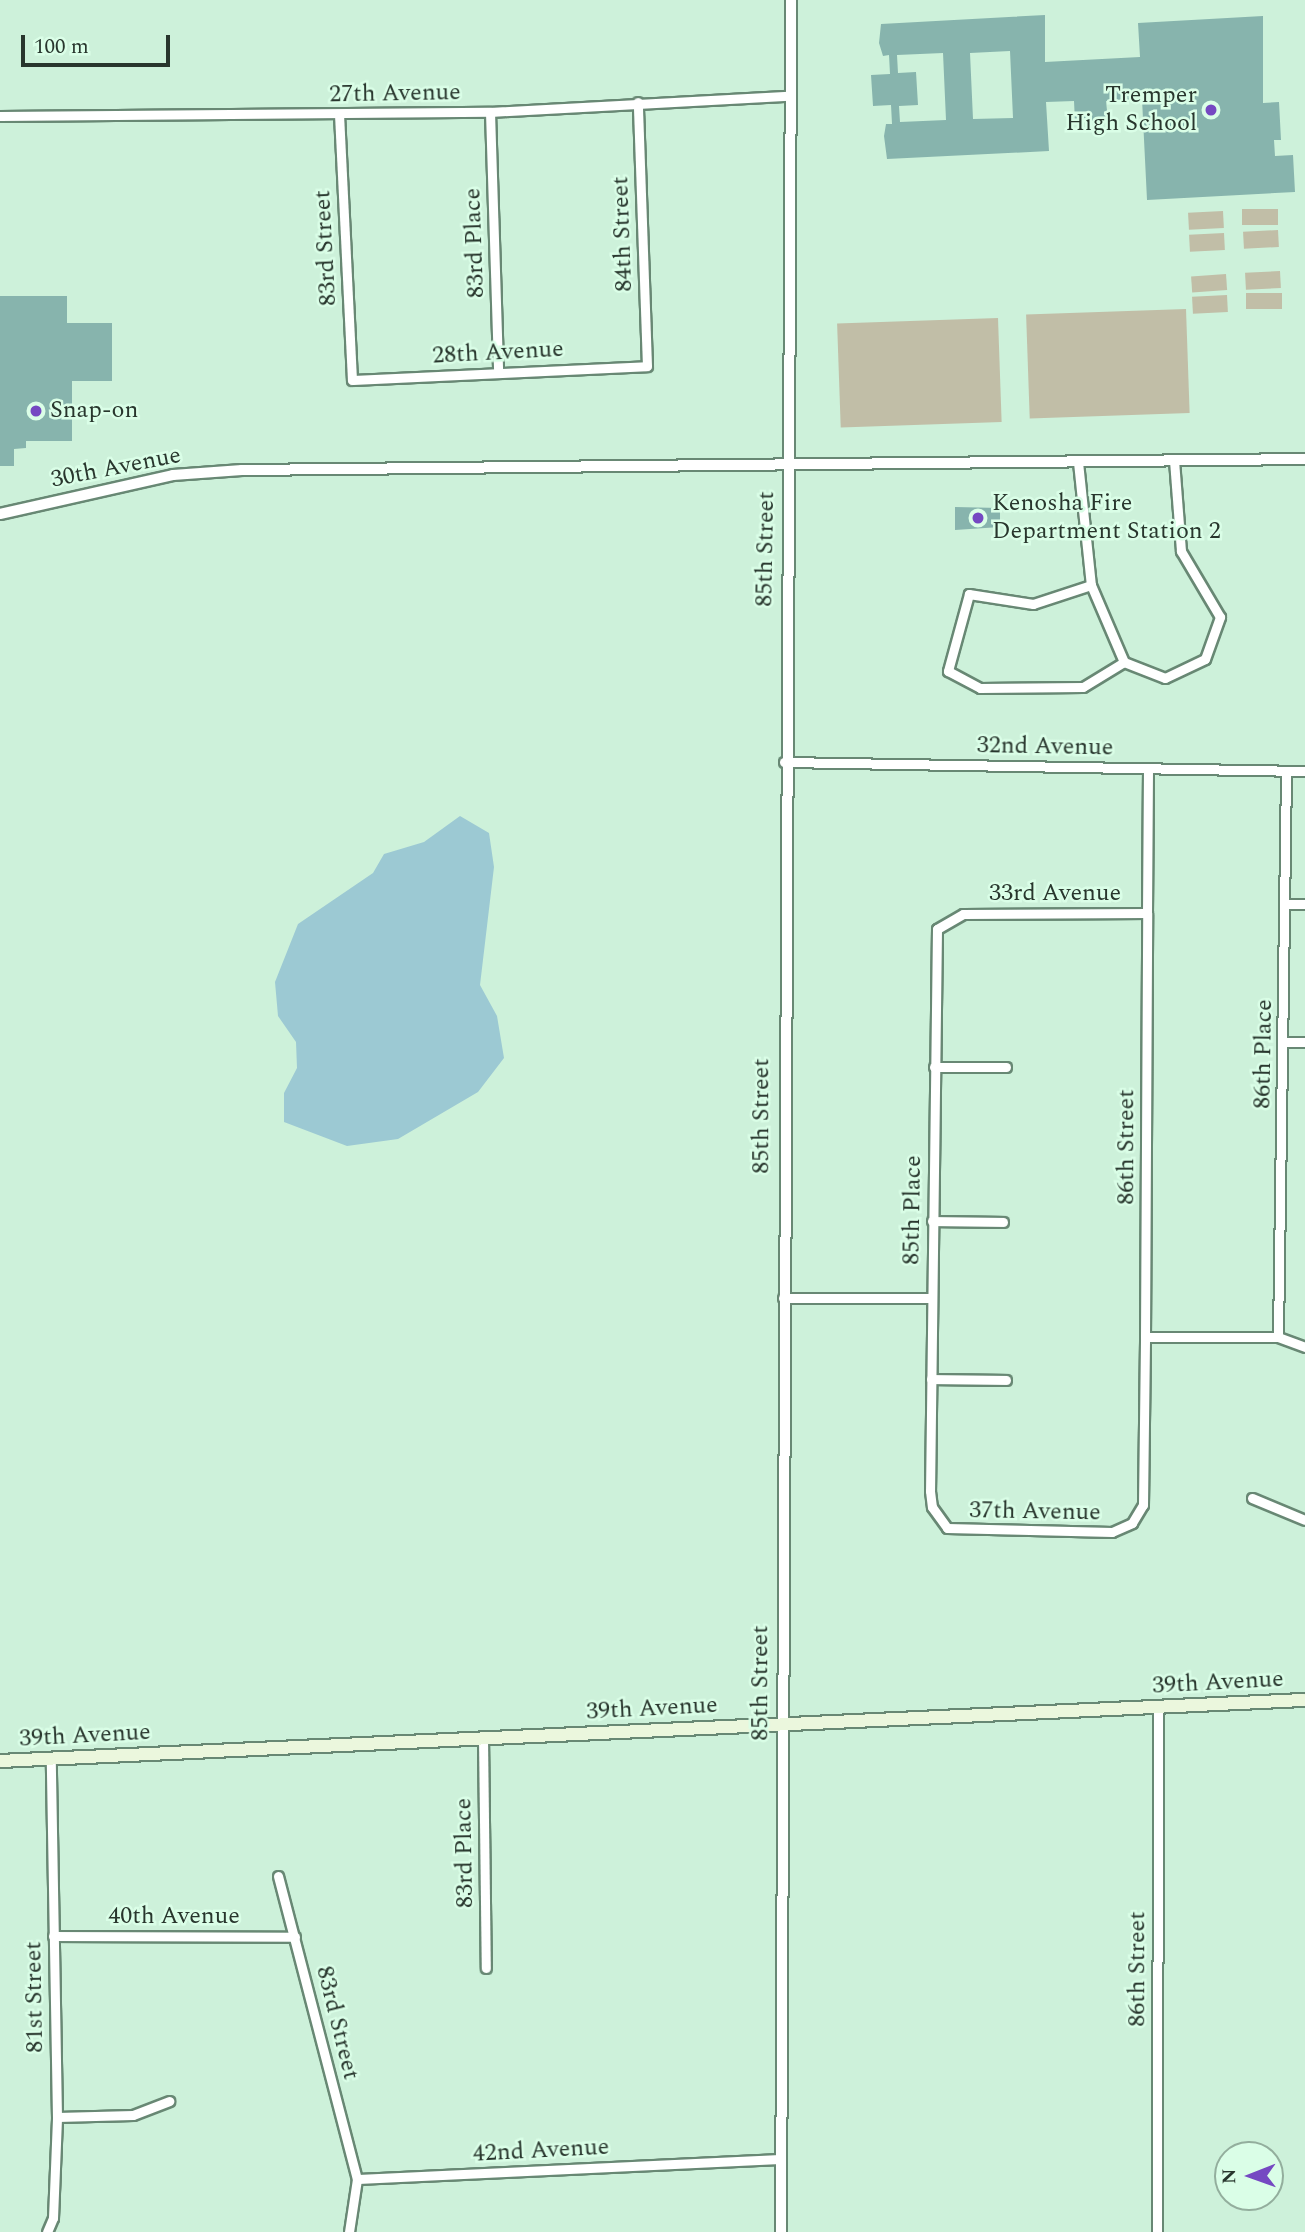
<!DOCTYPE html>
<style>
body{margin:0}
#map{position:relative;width:1305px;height:2232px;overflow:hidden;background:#cdf1da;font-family:Spectral,serif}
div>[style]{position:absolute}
.green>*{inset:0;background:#c1bea7;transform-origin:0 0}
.water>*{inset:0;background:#9cc9d3}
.building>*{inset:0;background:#87b4ad}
.roads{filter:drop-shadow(2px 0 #688874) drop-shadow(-2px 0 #688874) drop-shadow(0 2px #688874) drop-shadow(0 -2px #688874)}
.minor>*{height:9px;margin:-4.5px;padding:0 4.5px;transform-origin:4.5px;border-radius:4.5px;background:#fff}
.tertiary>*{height:10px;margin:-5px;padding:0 5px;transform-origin:5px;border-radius:5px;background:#fff}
.secondary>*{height:12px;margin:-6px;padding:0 6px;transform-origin:6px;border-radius:6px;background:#ebf7dd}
.dots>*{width:19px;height:19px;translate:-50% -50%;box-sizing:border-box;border:4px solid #dafee7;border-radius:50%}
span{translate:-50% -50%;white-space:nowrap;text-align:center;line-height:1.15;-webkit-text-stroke:5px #dafee7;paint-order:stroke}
.street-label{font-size:24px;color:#28362d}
.poi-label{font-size:24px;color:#28362d}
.right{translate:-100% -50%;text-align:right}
.left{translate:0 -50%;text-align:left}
.north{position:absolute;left:1214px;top:2141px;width:70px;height:70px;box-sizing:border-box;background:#dafee7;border:2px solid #93ae9d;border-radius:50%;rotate:269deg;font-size:19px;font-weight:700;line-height:28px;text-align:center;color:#28362d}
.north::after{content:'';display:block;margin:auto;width:24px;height:32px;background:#7549c2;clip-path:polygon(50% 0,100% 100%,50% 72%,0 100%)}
.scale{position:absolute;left:21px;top:35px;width:149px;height:32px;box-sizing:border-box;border:4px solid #28362d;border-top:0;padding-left:9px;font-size:21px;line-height:24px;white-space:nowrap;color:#28362d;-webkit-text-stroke:5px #dafee7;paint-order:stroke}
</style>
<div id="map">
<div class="green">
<i style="left:1278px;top:209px;width:16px;height:36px;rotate:90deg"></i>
<i style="left:1223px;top:211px;width:17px;height:35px;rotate:87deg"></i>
<i style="left:1278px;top:230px;width:17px;height:35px;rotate:87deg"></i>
<i style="left:1224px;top:233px;width:17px;height:35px;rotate:87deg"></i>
<i style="left:1280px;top:271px;width:17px;height:35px;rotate:87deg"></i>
<i style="left:1226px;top:274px;width:16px;height:35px;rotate:86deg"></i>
<i style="left:1282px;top:293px;width:16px;height:36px;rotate:90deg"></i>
<i style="left:1227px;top:295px;width:17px;height:35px;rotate:87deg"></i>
<i style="left:1186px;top:309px;width:104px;height:160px;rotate:88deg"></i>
<i style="left:998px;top:318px;width:104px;height:161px;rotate:88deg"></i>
</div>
<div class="water">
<i style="clip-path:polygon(460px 816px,489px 833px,494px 867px,480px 985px,497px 1016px,504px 1058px,478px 1092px,398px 1139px,347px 1146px,284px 1122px,284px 1093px,297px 1068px,296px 1042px,278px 1016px,275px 982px,298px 924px,373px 873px,384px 854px,424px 842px)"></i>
</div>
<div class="building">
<i style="clip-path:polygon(evenodd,1045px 15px,1045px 62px,1140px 57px,1138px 23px,1263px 16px,1263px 103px,1279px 102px,1281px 140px,1274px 140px,1275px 156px,1293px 155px,1295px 192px,1147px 200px,1142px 99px,1106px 101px,1108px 120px,1075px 122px,1074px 101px,1046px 102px,1049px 151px,887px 159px,884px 136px,886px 124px,892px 124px,891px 105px,873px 106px,871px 75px,890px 74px,889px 55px,883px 56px,879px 43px,881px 24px,1045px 15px,1010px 51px,1013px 118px,973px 119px,970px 53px,1010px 51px,1045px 15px,943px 53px,946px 120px,900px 122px,899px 106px,918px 105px,916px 72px,898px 73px,897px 55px,943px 53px)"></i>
<i style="clip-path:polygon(0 296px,67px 296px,67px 323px,112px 323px,112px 381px,72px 381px,72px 441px,26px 441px,26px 448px,14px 449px,14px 466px,0 466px)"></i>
<i style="clip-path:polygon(955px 507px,1000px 508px,1000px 527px,955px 530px)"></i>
</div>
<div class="roads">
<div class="minor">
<i style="left:490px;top:112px;width:261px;rotate:88.2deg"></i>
<i style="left:339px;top:114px;width:266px;rotate:87.2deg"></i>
<i style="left:352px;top:380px;width:295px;rotate:-2.7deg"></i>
<i style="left:647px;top:366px;width:264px;rotate:-92deg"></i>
<i style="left:0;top:116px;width:490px;rotate:-0.5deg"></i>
<i style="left:490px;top:112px;width:299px;rotate:-3.1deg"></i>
<i style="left:1078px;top:462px;width:124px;rotate:84deg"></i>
<i style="left:1091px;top:585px;width:84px;rotate:66.8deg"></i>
<i style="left:1091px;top:585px;width:61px;rotate:161.9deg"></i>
<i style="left:1033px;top:604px;width:65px;rotate:-171.1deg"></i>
<i style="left:969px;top:594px;width:80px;rotate:105.3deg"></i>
<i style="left:948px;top:671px;width:36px;rotate:28deg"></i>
<i style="left:980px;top:688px;width:103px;rotate:-0.6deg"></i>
<i style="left:1083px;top:687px;width:48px;rotate:-31.4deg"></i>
<i style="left:1124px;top:662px;width:44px;rotate:21.3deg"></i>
<i style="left:1165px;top:678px;width:44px;rotate:-25.4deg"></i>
<i style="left:1205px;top:659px;width:45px;rotate:-70.3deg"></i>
<i style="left:1220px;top:617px;width:77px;rotate:-120.6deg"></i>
<i style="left:1181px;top:551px;width:91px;rotate:-94.4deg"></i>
<i style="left:784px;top:762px;width:521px;rotate:0.99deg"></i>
<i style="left:1284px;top:904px;width:21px"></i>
<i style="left:1147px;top:913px;width:184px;rotate:179.7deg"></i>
<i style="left:963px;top:914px;width:30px;rotate:150deg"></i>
<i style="left:937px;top:929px;width:562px;rotate:90.71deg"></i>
<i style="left:930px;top:1491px;width:16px;rotate:83deg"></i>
<i style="left:932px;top:1507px;width:26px;rotate:54deg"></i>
<i style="left:947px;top:1528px;width:165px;rotate:1.4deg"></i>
<i style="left:1112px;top:1532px;width:22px;rotate:-24deg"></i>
<i style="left:1132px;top:1523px;width:21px;rotate:-59deg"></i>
<i style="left:1143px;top:1505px;width:168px;rotate:-89.3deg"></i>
<i style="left:1145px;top:1337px;width:424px;rotate:-89.7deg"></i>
<i style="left:1147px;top:913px;width:145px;rotate:-89.6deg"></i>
<i style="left:1285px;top:1042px;width:20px"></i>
<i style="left:934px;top:1067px;width:72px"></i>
<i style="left:932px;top:1221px;width:71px;rotate:0.8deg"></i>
<i style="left:783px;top:1298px;width:149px"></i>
<i style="left:1145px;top:1337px;width:133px"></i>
<i style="left:1278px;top:1337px;width:29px;rotate:20deg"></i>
<i style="left:1278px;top:1337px;width:566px;rotate:-89.19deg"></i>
<i style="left:931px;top:1379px;width:75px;rotate:0.8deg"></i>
<i style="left:1252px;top:1498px;width:57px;rotate:22.5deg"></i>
<i style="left:483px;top:1738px;width:230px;rotate:89.3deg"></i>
<i style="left:278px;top:1876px;width:313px;rotate:75.4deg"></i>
<i style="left:357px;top:2179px;width:54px;rotate:98.6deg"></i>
<i style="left:53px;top:1936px;width:242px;rotate:0.2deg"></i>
<i style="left:57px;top:2117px;width:76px;rotate:-1.5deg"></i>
<i style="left:133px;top:2115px;width:39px;rotate:-21deg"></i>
<i style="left:357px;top:2179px;width:424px;rotate:-2.7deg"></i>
<i style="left:47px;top:2232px;width:15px;rotate:-67deg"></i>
<i style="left:53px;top:2218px;width:101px;rotate:-87.7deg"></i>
<i style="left:57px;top:2117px;width:357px;rotate:-91deg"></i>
<i style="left:1157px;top:2232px;width:525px;rotate:-89.89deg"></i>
</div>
<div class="tertiary">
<i style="left:0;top:514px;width:177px;rotate:-12.7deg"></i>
<i style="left:173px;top:475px;width:69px;rotate:-4.1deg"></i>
<i style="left:242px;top:470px;width:1063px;rotate:-0.59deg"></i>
<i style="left:781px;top:2232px;width:2232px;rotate:-89.74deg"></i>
</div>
<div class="secondary">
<i style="left:0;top:1761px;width:1306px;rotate:-2.68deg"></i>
</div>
</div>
<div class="dots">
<i style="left:1211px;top:110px;background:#7549c2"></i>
<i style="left:36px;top:411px;background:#7549c2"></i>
<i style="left:978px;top:518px;background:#7549c2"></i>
</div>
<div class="street-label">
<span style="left:395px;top:94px;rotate:-1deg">27th Avenue</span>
<span style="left:623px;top:234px;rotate:-92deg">84th Street</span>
<span style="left:475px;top:243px;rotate:-92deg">83rd Place</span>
<span style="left:326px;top:248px;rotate:-93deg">83rd Street</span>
<span style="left:498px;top:353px;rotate:-3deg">28th Avenue</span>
<span style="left:116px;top:468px;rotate:-11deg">30th Avenue</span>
<span style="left:766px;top:549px;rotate:-89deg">85th Street</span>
<span style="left:1045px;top:747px;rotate:1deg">32nd Avenue</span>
<span style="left:1055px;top:894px">33rd Avenue</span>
<span style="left:1264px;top:1054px;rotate:-89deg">86th Place</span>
<span style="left:762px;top:1116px;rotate:-90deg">85th Street</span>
<span style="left:1127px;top:1147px;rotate:-90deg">86th Street</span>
<span style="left:913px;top:1210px;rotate:-89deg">85th Place</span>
<span style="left:1035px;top:1512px;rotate:1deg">37th Avenue</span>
<span style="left:761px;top:1683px;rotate:-90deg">85th Street</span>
<span style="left:1218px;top:1683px;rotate:-3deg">39th Avenue</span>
<span style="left:652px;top:1709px;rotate:-3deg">39th Avenue</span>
<span style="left:85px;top:1736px;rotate:-3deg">39th Avenue</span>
<span style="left:465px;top:1853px;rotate:-91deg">83rd Place</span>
<span style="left:174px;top:1917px">40th Avenue</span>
<span style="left:1138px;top:1969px;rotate:-90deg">86th Street</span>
<span style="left:35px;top:1997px;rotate:-91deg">81st Street</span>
<span style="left:337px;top:2023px;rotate:76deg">83rd Street</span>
<span style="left:541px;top:2151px;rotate:-3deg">42nd Avenue</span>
</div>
<div class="poi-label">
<span class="right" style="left:1197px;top:110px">Tremper<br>High School</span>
<span class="left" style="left:50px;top:411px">Snap-on</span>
<span class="left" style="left:992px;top:518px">Kenosha Fire<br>Department Station 2</span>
</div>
<div class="north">N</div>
<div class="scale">100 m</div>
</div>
